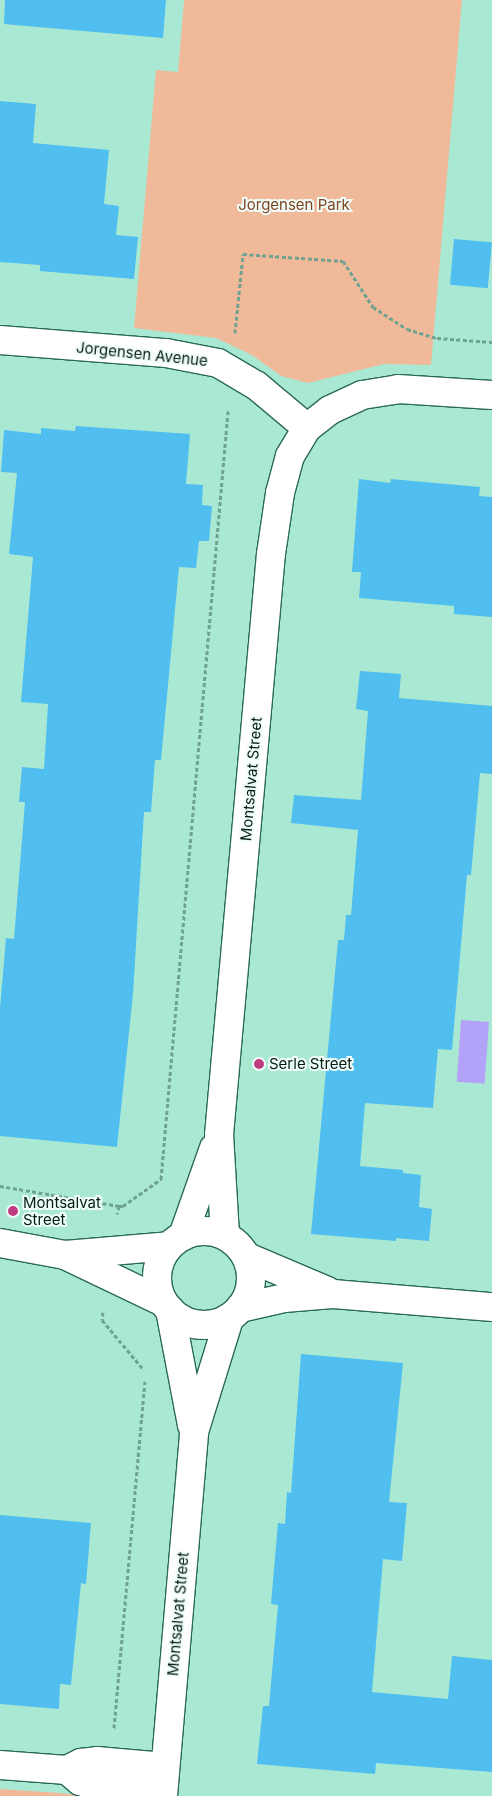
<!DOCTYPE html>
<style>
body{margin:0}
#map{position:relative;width:492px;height:1796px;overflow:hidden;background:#a9e9d3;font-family:Inter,sans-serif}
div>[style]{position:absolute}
.green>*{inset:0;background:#f0ba9a}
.water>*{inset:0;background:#b2a3f8;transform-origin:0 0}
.building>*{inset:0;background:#51bef0;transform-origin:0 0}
.path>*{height:3px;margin-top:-1.5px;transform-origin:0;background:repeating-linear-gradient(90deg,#6fa291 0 4px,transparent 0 6.5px)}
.roads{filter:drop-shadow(1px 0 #2a6957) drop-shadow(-1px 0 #2a6957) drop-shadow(0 1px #2a6957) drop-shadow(0 -1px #2a6957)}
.minor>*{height:28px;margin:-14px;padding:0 14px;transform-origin:14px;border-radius:14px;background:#fff}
.minor>.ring{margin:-14px;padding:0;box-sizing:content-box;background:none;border:28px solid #fff;border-radius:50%}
.dots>*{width:14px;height:14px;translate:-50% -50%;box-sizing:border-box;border:2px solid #f1fdf9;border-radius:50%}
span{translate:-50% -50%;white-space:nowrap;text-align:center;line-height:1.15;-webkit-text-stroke:4px #f1fdf9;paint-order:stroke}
.park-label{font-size:15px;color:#7e4622}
.street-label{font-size:15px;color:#031d15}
.poi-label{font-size:15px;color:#031d15}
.left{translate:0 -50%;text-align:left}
</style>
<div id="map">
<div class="green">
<i style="clip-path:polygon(184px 0,462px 0,431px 365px,384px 364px,308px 383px,281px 376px,252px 355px,216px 338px,134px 328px,156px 70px,178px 72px)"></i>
<i style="clip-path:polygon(0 1789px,60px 1793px,84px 1796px,0 1796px)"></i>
</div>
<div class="water">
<i style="left:461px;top:1020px;width:28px;height:62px;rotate:4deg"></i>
</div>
<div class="building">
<i style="clip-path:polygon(5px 0,166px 0,163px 38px,4px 24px)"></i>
<i style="clip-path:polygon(0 101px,36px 104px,33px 143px,109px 150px,104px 204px,119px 206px,116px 235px,138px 237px,134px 279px,40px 271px,40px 265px,0 262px)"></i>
<i style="left:454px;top:239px;width:38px;height:46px;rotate:5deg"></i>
<i style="clip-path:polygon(76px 426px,190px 434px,186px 484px,203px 485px,202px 505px,212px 506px,209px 541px,199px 541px,196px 568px,179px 567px,161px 760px,155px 760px,151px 812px,144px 812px,133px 994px,117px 1147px,0 1136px,0 1008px,6px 938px,14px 939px,25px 802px,19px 802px,22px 767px,44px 769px,48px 704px,21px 702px,33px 557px,9px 554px,17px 473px,1px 472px,4px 430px,41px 434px,41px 428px,75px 431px)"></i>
<i style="clip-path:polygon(359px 479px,390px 483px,391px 479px,480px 487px,479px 496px,492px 497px,492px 617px,454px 614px,454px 606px,359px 598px,361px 572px,352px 572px)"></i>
<i style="clip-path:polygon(360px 671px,401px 674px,399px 698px,492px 706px,492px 774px,480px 773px,471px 875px,467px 875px,452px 1050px,438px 1049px,433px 1108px,365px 1103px,360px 1166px,403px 1170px,403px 1173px,421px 1175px,419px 1207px,432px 1209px,429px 1241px,396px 1238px,396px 1241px,311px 1234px,338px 940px,344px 940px,346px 915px,351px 915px,358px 830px,291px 823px,294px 795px,361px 800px,368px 711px,356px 709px)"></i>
<i style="clip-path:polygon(301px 1354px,403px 1363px,389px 1502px,407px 1503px,402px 1561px,383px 1559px,372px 1692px,448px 1699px,452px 1656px,492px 1660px,492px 1772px,376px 1763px,375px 1774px,257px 1764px,263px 1706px,269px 1706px,278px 1605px,271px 1604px,278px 1523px,285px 1524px,287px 1492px,291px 1493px)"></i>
<i style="clip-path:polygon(0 1515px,91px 1523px,86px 1584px,81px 1583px,71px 1685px,60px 1684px,59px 1709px,0 1704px)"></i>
</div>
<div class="path">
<i style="left:235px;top:333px;width:79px;rotate:-84.2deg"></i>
<i style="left:243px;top:254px;width:100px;rotate:4deg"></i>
<i style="left:343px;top:261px;width:55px;rotate:56.9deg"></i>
<i style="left:373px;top:307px;width:40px;rotate:32.9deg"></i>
<i style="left:407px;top:329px;width:31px;rotate:17deg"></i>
<i style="left:437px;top:338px;width:55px;rotate:4.2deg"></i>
<i style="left:0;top:1186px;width:121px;rotate:9.5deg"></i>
<i style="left:119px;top:1206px;width:8px;rotate:104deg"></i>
<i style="left:119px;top:1206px;width:4px"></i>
<i style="left:123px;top:1206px;width:47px;rotate:-35.4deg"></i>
<i style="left:161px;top:1179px;width:771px;rotate:-85.01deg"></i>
<i style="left:103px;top:1312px;width:8px;rotate:97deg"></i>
<i style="left:102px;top:1320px;width:65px;rotate:50deg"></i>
<i style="left:114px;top:1728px;width:348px;rotate:-84.9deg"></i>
</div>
<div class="roads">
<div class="minor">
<i style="left:0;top:340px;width:167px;rotate:4.5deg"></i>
<i style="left:166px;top:353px;width:53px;rotate:10.9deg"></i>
<i style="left:218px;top:363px;width:45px;rotate:30.5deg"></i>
<i style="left:257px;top:386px;width:65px;rotate:40deg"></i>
<i class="ring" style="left:157px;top:1231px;width:66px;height:66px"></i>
<i style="left:225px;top:1235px;width:100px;rotate:-93.4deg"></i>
<i style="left:219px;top:1135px;width:583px;rotate:-84.89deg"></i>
<i style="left:271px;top:554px;width:62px;rotate:-81.6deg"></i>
<i style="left:280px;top:493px;width:38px;rotate:-75deg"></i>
<i style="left:290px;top:456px;width:33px;rotate:-59deg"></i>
<i style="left:307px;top:428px;width:29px;rotate:-38deg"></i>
<i style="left:330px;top:410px;width:35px;rotate:-25deg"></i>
<i style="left:362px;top:395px;width:36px;rotate:-9deg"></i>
<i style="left:398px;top:389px;width:94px;rotate:3.7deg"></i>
<i style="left:183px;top:1236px;width:93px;rotate:-70.6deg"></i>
<i style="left:0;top:1243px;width:66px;rotate:10.5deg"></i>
<i style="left:65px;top:1255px;width:104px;rotate:-4.9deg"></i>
<i style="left:65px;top:1255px;width:109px;rotate:25.6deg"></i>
<i style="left:247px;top:1257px;width:87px;rotate:23deg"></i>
<i style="left:240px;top:1308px;width:45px;rotate:-12.8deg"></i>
<i style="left:284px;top:1298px;width:49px;rotate:-4.7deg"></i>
<i style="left:333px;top:1294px;width:160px;rotate:4.7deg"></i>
<i style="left:170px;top:1310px;width:117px;rotate:79.2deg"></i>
<i style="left:0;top:1765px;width:67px;rotate:4.3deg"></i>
<i style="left:67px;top:1770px;width:16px;rotate:-27deg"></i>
<i style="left:81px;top:1763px;width:16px;rotate:-7deg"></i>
<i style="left:97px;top:1761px;width:68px;rotate:5deg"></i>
<i style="left:67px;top:1770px;width:17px;rotate:40deg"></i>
<i style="left:80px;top:1781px;width:20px;rotate:18deg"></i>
<i style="left:99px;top:1787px;width:64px;rotate:5.4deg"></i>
<i style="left:163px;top:1796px;width:365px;rotate:-85.1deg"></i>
<i style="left:194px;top:1432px;width:118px;rotate:-72.8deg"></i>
</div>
</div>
<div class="dots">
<i style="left:259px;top:1064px;background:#bf3c82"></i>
<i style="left:13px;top:1211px;background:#bf3c82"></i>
</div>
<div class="park-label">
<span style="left:294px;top:205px">Jorgensen Park</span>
</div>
<div class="street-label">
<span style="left:142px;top:354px;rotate:6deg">Jorgensen Avenue</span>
<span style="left:251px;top:779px;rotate:-85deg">Montsalvat Street</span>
<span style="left:178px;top:1614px;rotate:-85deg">Montsalvat Street</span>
</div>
<div class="poi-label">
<span class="left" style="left:269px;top:1064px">Serle Street</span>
<span class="left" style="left:23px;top:1211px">Montsalvat<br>Street</span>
</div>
</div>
